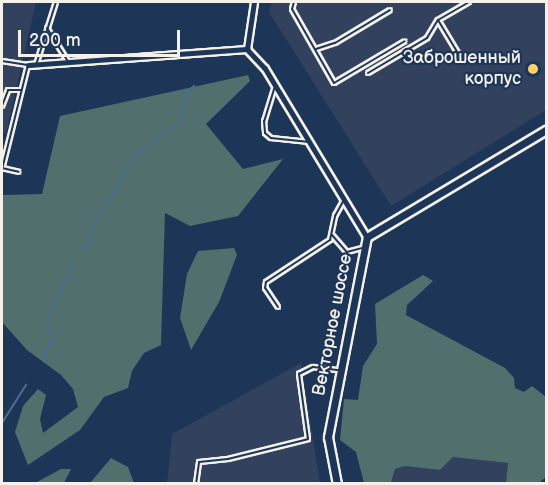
<!DOCTYPE html>
<meta charset="utf-8">
<style>
body{margin:0}
#map{position:relative;width:548px;height:485px;overflow:hidden;background:#1d3557;font-family:"Balsamiq Sans",sans-serif}
div>[style]{position:absolute}
.built>*{inset:0;background:#32425e}
.green>*{inset:0;background:#516f6d}
.stream>*{height:1.5px;margin:-0.75px;padding:0 0.75px;transform-origin:0.75px;border-radius:0.75px;background:#486e90}
.roads{filter:drop-shadow(2px 0 #f4f1e8) drop-shadow(-2px 0 #f4f1e8) drop-shadow(0 2px #f4f1e8) drop-shadow(0 -2px #f4f1e8)}
.service>*{height:2px;margin:-1px;padding:0 1px;transform-origin:1px;border-radius:1px;background:#1d3557}
.minor>*{height:4.5px;margin:-2.25px;padding:0 2.25px;transform-origin:2.25px;border-radius:2.25px;background:#1d3557}
.secondary>*{height:7px;margin:-3.5px;padding:0 3.5px;transform-origin:3.5px;border-radius:3.5px;background:#1d3557}
.dots>*{width:16px;height:16px;translate:-50% -50%;box-sizing:border-box;border:3px solid #1d3557;border-radius:50%}
span{translate:-50% -50%;white-space:nowrap;text-align:center;line-height:1.15;-webkit-text-stroke:4.5px #1d3557;paint-order:stroke}
.poi-label{font-size:18px;color:#f4f1e8}
.right{translate:-100% -50%;text-align:right}
.street-label{font-size:18px;color:#f4f1e8}
.frame{position:absolute;inset:0;border:3px solid #f4f1e8;pointer-events:none}
.scale{position:absolute;left:18px;top:30px;width:162px;height:27px;box-sizing:border-box;border:3px solid #f4f1e8;border-top:0;padding-left:8px;font-size:18px;line-height:21px;white-space:nowrap;color:#f4f1e8;-webkit-text-stroke:4px #1d3557;paint-order:stroke}
</style>
<div id="map">
<div class="built">
<i style="clip-path:polygon(2px 2px,36px 2px,6px 133px,2px 132px)"></i>
<i style="clip-path:polygon(272px 2px,546px 2px,546px 110px,391px 206px,269px 12px)"></i>
<i style="clip-path:polygon(301px 363px,320px 483px,167px 484px,172px 434px)"></i>
<i style="clip-path:polygon(453px 457px,508px 463px,506px 483px,391px 484px,395px 469px,405px 466px,440px 470px)"></i>
</div>
<div class="green">
<i style="clip-path:polygon(248px 75px,250px 81px,206px 124px,243px 169px,283px 159px,238px 216px,190px 226px,165px 213px,161px 345px,144px 353px,132px 371px,128px 388px,104px 397px,80px 430px,28px 465px,15px 432px,23px 406px,38px 389px,46px 395px,40px 419px,43px 433px,78px 407px,73px 389px,61px 375px,27px 350px,2px 322px,2px 195px,42px 194px,60px 116px)"></i>
<i style="clip-path:polygon(234px 248px,237px 255px,219px 302px,191px 350px,180px 318px,187px 274px,198px 251px)"></i>
<i style="clip-path:polygon(423px 275px,433px 281px,407px 305px,406px 315px,505px 368px,514px 378px,515px 388px,524px 392px,532px 386px,546px 397px,546px 477px,540px 482px,506px 483px,508px 463px,453px 457px,440px 470px,405px 466px,395px 469px,391px 483px,364px 483px,356px 452px,340px 440px,344px 399px,358px 400px,363px 366px,377px 344px,375px 304px)"></i>
<i style="clip-path:polygon(111px 458px,128px 467px,134px 483px,90px 483px)"></i>
<i style="clip-path:polygon(61px 469px,71px 469px,64px 483px,35px 483px)"></i>
</div>
<div class="stream">
<i style="left:80px;top:251px;width:8px;rotate:-30deg"></i>
<i style="left:87px;top:247px;width:13px;rotate:-81deg"></i>
<i style="left:89px;top:234px;width:93px;rotate:-59.6deg"></i>
<i style="left:136px;top:154px;width:54px;rotate:-36deg"></i>
<i style="left:180px;top:122px;width:30px;rotate:-76deg"></i>
<i style="left:187px;top:93px;width:10px;rotate:-45deg"></i>
<i style="left:44px;top:362px;width:11px;rotate:-90deg"></i>
<i style="left:44px;top:351px;width:13px;rotate:-48deg"></i>
<i style="left:53px;top:341px;width:20px;rotate:-108deg"></i>
<i style="left:47px;top:322px;width:64px;rotate:-66.2deg"></i>
<i style="left:2px;top:423px;width:45px;rotate:-57.7deg"></i>
</div>
<div class="roads">
<div class="service">
<i style="left:294px;top:2px;width:7px;rotate:106deg"></i>
<i style="left:292px;top:9px;width:85px;rotate:60.4deg"></i>
<i style="left:334px;top:83px;width:82px;rotate:-30.6deg"></i>
<i style="left:438px;top:20px;width:47px;rotate:59deg"></i>
<i style="left:47px;top:28px;width:39px;rotate:58deg"></i>
<i style="left:316px;top:49px;width:20px;rotate:-18deg"></i>
<i style="left:335px;top:43px;width:64px;rotate:-31deg"></i>
<i style="left:2px;top:61px;width:26px;rotate:9deg"></i>
<i style="left:28px;top:65px;width:107px;rotate:104deg"></i>
<i style="left:36px;top:65px;width:66px;rotate:-72.4deg"></i>
<i style="left:368px;top:73px;width:69px;rotate:-30.7deg"></i>
<i style="left:427px;top:38px;width:21px;rotate:-59deg"></i>
<i style="left:438px;top:20px;width:36px;rotate:-30deg"></i>
<i style="left:275px;top:86px;width:37px;rotate:107deg"></i>
<i style="left:264px;top:121px;width:12px;rotate:85deg"></i>
<i style="left:265px;top:133px;width:8px;rotate:40deg"></i>
<i style="left:271px;top:138px;width:36px;rotate:6deg"></i>
<i style="left:2px;top:106px;width:17px;rotate:-69deg"></i>
<i style="left:8px;top:90px;width:13px"></i>
<i style="left:2px;top:168px;width:17px;rotate:13deg"></i>
<i style="left:332px;top:235px;width:23px;rotate:49deg"></i>
<i style="left:347px;top:252px;width:16px;rotate:-15deg"></i>
<i style="left:278px;top:307px;width:23px;rotate:-124deg"></i>
<i style="left:265px;top:288px;width:6px;rotate:-81deg"></i>
<i style="left:266px;top:282px;width:77px;rotate:-33.3deg"></i>
<i style="left:330px;top:240px;width:25px;rotate:-78deg"></i>
<i style="left:335px;top:216px;width:18px;rotate:-61deg"></i>
<i style="left:196px;top:484px;width:22px;rotate:-82deg"></i>
<i style="left:199px;top:462px;width:29px;rotate:-6deg"></i>
<i style="left:228px;top:459px;width:82px;rotate:-14deg"></i>
<i style="left:308px;top:439px;width:66px;rotate:-97.9deg"></i>
<i style="left:299px;top:374px;width:16px;rotate:-27deg"></i>
<i style="left:313px;top:367px;width:26px;rotate:7deg"></i>
</div>
<div class="minor">
<i style="left:247px;top:49px;width:26px;rotate:47deg"></i>
<i style="left:265px;top:68px;width:197px;rotate:58.9deg"></i>
<i style="left:247px;top:49px;width:48px;rotate:-81.5deg"></i>
<i style="left:28px;top:65px;width:220px;rotate:-4.2deg"></i>
</div>
<div class="secondary">
<i style="left:337px;top:484px;width:48px;rotate:-100.8deg"></i>
<i style="left:328px;top:437px;width:204px;rotate:-79deg"></i>
<i style="left:367px;top:237px;width:209px;rotate:-30.9deg"></i>
</div>
</div>
<div class="dots">
<i style="left:533px;top:69px;background:#ffd166"></i>
</div>
<div class="poi-label">
<span class="right" style="left:521px;top:69px">Заброшенный<br>корпус</span>
</div>
<div class="street-label">
<span style="left:333px;top:325px;rotate:-79deg">Векторное шоссе</span>
</div>
<div class="frame"></div>
<div class="scale">200 m</div>
</div>
